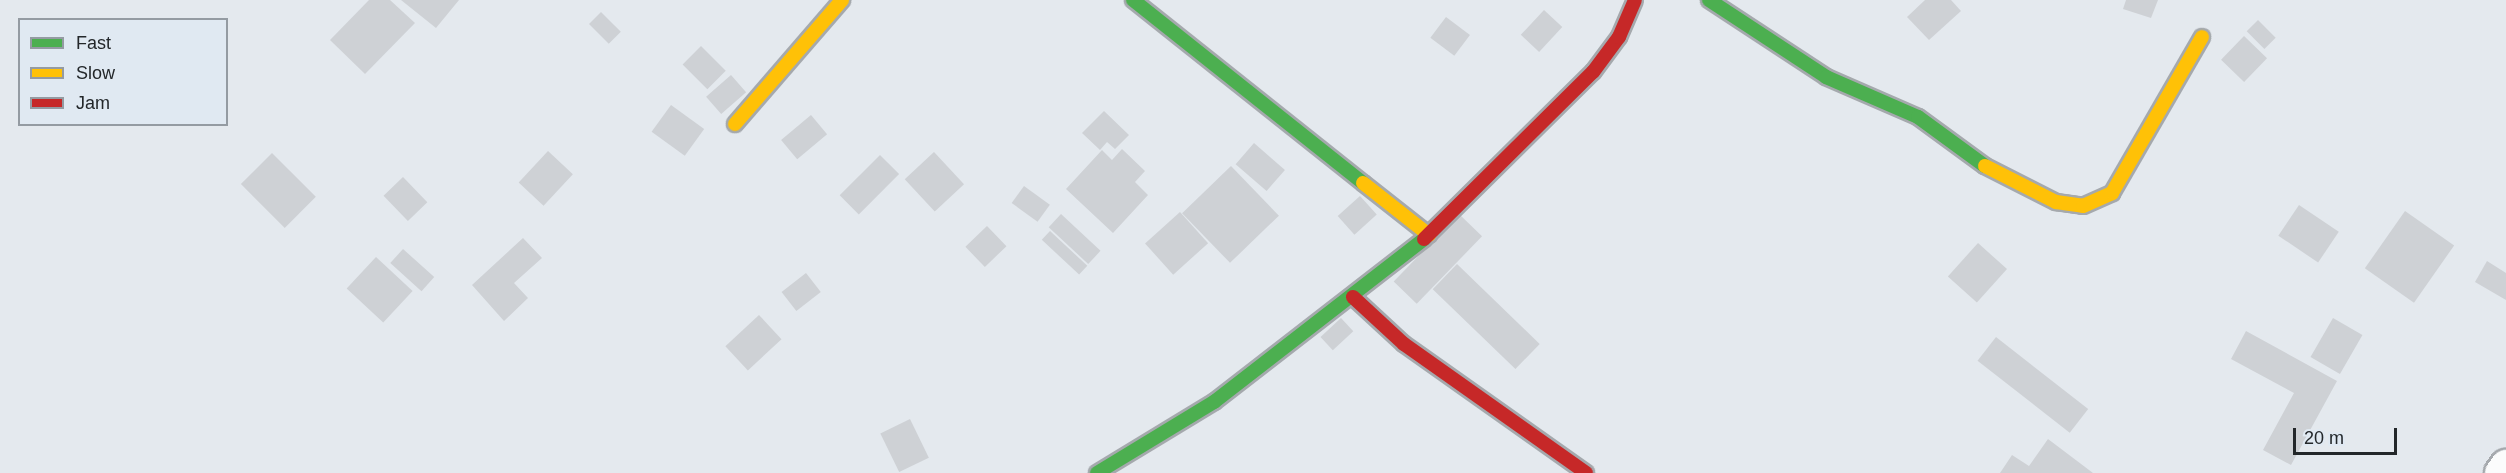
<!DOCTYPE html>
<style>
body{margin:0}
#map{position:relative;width:2506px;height:473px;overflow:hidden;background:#e4e9ee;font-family:Arial,sans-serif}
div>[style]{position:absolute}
.building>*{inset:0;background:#ced1d5;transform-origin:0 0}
.roads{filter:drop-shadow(2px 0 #a5a9ad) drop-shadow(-2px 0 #a5a9ad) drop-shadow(0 2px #a5a9ad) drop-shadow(0 -2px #a5a9ad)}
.street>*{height:33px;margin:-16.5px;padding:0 16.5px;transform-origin:16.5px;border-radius:16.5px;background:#fbfcfc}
.fast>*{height:14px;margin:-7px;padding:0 7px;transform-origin:7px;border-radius:7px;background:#4caf50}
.slow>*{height:14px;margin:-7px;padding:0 7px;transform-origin:7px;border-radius:7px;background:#ffc107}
.jam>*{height:14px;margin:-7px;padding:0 7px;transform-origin:7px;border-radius:7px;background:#c62828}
span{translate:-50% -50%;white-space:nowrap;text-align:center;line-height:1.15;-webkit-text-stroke:4.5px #e0e9f2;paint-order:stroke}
.legend{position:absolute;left:18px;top:18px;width:210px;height:108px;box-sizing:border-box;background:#e0e9f2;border:2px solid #949ba2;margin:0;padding:8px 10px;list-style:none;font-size:18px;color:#23272a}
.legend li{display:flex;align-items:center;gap:12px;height:30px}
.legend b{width:30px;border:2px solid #949ba2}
.scale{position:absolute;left:2293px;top:428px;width:104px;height:27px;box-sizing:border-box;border:3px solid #23272a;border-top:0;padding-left:8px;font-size:18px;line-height:21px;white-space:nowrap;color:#23272a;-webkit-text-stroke:4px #e0e9f2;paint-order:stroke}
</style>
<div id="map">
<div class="building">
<i style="clip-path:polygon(369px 0,390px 0,415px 23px,365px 74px,330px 40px)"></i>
<i style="clip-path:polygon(401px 0,459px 0,436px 28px)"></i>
<i style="clip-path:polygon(1925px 0,1951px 0,1961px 11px,1929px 40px,1907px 17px)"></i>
<i style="clip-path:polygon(2126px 0,2158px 0,2151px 18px,2123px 9px)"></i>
<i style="left:1544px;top:10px;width:25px;height:34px;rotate:43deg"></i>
<i style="left:601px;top:12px;width:28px;height:17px;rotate:45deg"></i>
<i style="left:1446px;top:17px;width:30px;height:26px;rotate:37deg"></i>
<i style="left:2258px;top:20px;width:25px;height:16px;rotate:45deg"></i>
<i style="left:2244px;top:36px;width:32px;height:33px;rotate:44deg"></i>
<i style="left:701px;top:46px;width:35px;height:26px;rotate:45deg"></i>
<i style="left:731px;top:75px;width:23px;height:33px;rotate:49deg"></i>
<i style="left:671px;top:105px;width:41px;height:33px;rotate:36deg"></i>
<i style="clip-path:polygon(1104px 111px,1129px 135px,1115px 149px,1107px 142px,1100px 150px,1082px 133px)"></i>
<i style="left:811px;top:115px;width:25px;height:39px;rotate:50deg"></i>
<i style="left:1254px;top:143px;width:41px;height:28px;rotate:41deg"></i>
<i style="clip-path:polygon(1122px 149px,1145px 171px,1135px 182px,1148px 195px,1113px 233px,1066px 189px,1102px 150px,1112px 160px)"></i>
<i style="left:548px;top:151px;width:34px;height:43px;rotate:43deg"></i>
<i style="left:934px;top:152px;width:44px;height:40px;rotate:47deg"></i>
<i style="left:272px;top:153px;width:62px;height:44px;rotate:45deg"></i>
<i style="left:880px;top:155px;width:27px;height:57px;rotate:45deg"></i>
<i style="left:1231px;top:166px;width:69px;height:68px;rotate:46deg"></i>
<i style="left:403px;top:177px;width:35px;height:27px;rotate:46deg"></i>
<i style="left:1024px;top:186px;width:32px;height:21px;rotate:36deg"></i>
<i style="left:1360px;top:196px;width:25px;height:30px;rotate:48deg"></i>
<i style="left:2299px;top:205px;width:48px;height:37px;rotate:34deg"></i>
<i style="left:2405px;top:211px;width:60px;height:70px;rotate:35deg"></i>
<i style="left:1180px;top:212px;width:42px;height:47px;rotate:48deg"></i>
<i style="left:1061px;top:214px;width:54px;height:18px;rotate:43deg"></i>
<i style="left:1459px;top:214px;width:32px;height:94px;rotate:44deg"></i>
<i style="left:987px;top:226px;width:28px;height:30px;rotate:46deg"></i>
<i style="left:1050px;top:231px;width:51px;height:12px;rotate:43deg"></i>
<i style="clip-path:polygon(523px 238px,542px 258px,514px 283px,528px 298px,504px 321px,472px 285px)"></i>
<i style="left:1978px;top:243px;width:39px;height:45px;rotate:42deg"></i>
<i style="left:403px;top:249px;width:42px;height:19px;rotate:42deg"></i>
<i style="left:376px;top:257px;width:50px;height:43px;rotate:43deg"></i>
<i style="clip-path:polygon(2487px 261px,2506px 273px,2506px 300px,2475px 282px)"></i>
<i style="left:1457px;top:264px;width:115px;height:35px;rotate:44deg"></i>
<i style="left:806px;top:273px;width:24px;height:31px;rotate:52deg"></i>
<i style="left:759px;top:315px;width:33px;height:46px;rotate:47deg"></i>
<i style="left:1341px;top:318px;width:18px;height:28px;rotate:47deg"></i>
<i style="left:2333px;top:318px;width:34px;height:45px;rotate:30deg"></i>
<i style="clip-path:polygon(2246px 331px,2337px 381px,2291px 465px,2263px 450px,2294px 393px,2231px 359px)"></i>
<i style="left:1996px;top:337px;width:117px;height:30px;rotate:38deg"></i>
<i style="left:910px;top:419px;width:43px;height:33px;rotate:64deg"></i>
<i style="clip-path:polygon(2048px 439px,2093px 473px,2000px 473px,2012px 455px,2029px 466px)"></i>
</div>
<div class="roads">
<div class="street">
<i style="left:2501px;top:473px;width:9px;rotate:-54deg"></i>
</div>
<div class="fast">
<i style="left:1133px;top:0;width:294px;rotate:38.5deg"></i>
<i style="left:1709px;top:0;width:140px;rotate:33.3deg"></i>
<i style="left:1826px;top:77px;width:100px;rotate:23.5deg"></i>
<i style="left:1918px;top:117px;width:83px;rotate:36.2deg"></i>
<i style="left:1097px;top:473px;width:137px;rotate:-31.3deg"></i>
<i style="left:1214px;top:402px;width:266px;rotate:-37.8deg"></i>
</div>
<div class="slow">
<i style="left:735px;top:124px;width:164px;rotate:-49.2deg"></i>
<i style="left:1985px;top:166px;width:80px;rotate:26.9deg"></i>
<i style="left:2056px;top:202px;width:27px;rotate:8deg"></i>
<i style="left:2083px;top:206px;width:32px;rotate:-24deg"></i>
<i style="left:2112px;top:193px;width:180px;rotate:-60deg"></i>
<i style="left:1363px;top:183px;width:84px;rotate:38.2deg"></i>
</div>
<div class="jam">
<i style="left:1424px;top:239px;width:238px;rotate:-44.7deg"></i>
<i style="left:1593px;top:72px;width:44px;rotate:-53.4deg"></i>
<i style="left:1619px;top:37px;width:40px;rotate:-66.6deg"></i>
<i style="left:1353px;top:297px;width:69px;rotate:42.7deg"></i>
<i style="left:1404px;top:344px;width:223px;rotate:35.3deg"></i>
</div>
</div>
<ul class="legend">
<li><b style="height:8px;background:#4caf50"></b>Fast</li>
<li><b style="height:8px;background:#ffc107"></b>Slow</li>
<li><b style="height:8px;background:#c62828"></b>Jam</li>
</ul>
<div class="scale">20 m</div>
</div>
